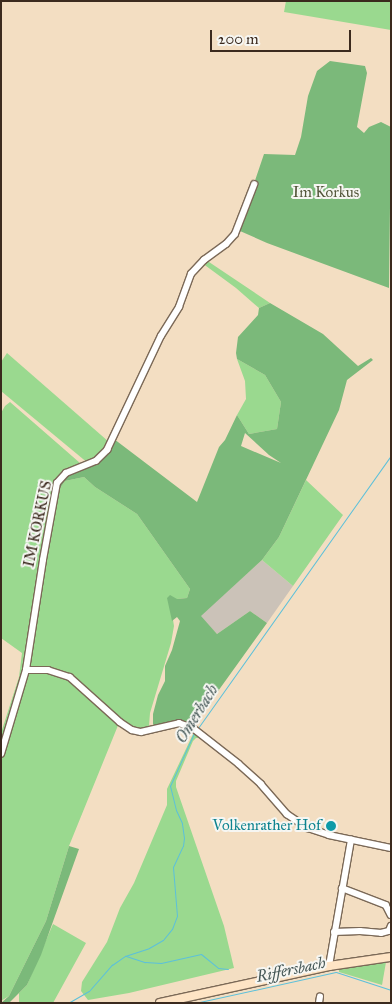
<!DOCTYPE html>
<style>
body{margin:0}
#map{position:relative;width:392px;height:1004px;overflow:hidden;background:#f3dec2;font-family:"IM FELL Great Primer",serif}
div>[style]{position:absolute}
.industrial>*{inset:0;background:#cbc2b8}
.green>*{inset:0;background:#9ad98f}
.forest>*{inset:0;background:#7bb97a}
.stream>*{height:1px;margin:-0.5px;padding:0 0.5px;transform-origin:0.5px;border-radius:0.5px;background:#5cc0da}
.roads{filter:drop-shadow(1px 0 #7b6957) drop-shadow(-1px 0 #7b6957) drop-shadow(0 1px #7b6957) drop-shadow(0 -1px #7b6957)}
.street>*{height:5.5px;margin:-2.75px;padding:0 2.75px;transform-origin:2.75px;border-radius:2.75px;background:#fff}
.secondary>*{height:8px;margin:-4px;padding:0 4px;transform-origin:4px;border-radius:4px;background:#fee4c5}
.dots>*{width:14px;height:14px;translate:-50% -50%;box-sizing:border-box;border:2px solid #f6f6f2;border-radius:50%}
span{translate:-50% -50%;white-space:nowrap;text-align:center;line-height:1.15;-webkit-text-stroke:4px #f6f6f2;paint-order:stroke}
.park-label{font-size:15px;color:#53563a}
.street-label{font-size:15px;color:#3b2a1e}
.culture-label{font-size:15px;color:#0d838f}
.right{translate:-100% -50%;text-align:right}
.water-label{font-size:16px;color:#455756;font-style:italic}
.frame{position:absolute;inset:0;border:2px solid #3b2a1e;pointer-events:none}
.scale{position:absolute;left:210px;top:30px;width:141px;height:22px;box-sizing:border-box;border:2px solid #3b2a1e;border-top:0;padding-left:6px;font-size:15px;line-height:18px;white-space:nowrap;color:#3b2a1e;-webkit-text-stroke:4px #f6f6f2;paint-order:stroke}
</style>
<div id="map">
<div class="industrial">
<i style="clip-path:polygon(262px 560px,293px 586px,267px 623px,250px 611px,217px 634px,200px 616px)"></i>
</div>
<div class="green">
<i style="clip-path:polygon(286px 1px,391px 1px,391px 30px,284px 12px)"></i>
<i style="clip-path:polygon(206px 260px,270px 303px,259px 308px,236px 288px,202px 263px)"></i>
<i style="clip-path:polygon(7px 353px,109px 442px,94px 460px,87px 462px,83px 459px,1px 391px,1px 362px)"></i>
<i style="clip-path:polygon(237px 359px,265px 375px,281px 402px,277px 429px,249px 434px,237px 415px,246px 399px,245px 381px)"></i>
<i style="clip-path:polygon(10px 402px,80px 463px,78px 466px,65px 470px,55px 482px,24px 670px,1px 746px,1px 733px,19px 677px,22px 653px,1px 638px,1px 413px,5px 406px)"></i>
<i style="clip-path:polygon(84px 477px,95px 487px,137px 514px,190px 589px,187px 598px,177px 599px,171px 607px,174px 626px,171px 643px,150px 713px,149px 726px,145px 730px,133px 728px,121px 720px,70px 675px,33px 668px,29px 664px,57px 493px,65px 481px)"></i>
<i style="clip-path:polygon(306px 480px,343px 515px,293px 586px,262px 560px,279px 537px)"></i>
<i style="clip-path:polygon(48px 671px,67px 677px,119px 723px,69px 846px,46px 921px,9px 996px,1px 1001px,1px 758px,26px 679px,29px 674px)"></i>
<i style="clip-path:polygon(194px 732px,201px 738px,196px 738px,193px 741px,176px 781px,176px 787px,224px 926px,234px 968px,129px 993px,88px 1000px,81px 991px,82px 982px,107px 942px,120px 908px,134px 883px,167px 805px,167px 789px)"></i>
<i style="clip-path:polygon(53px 924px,86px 943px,53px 1003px,19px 1003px,19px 993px,27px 985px)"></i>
<i style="clip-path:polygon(386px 962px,382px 985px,339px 972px,339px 969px)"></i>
</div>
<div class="forest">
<i style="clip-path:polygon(330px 61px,365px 66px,367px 73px,357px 127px,364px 133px,369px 127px,381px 122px,391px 127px,389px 288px,267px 243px,240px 231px,239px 228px,264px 154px,295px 155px,301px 137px,308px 96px,317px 71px)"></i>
<i style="clip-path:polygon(evenodd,270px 303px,323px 334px,358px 366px,371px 358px,373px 360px,347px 380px,339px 410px,279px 537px,262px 560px,201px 616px,217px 634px,250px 611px,267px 623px,198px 719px,192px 723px,179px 721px,155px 727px,153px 724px,153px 714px,158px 695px,165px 681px,165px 666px,172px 650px,180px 621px,177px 617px,172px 621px,167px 598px,170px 595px,177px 599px,187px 598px,190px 589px,137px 514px,95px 487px,84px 477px,65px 481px,57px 493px,60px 483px,67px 474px,96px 463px,114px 439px,197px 502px,219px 447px,225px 440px,237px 415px,249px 434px,277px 429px,281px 402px,265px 375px,237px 359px,236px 353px,238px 337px,258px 315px,259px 308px,270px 303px,245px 433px,269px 455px,281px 463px,241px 446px,245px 433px)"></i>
<i style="clip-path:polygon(69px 846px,79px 849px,41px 955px,27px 985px,9px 1003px,1px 1003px,9px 996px,46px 921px)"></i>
</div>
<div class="stream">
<i style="left:198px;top:728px;width:334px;rotate:-54.7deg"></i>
<i style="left:126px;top:956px;width:20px;rotate:18deg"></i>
<i style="left:145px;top:962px;width:16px;rotate:4deg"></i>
<i style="left:161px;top:963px;width:41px;rotate:-12.7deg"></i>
<i style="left:201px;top:954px;width:22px;rotate:39deg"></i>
<i style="left:218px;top:968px;width:10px;rotate:6deg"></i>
<i style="left:68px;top:1003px;width:24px;rotate:-30deg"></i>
<i style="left:89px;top:991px;width:35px;rotate:-49deg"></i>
<i style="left:112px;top:965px;width:16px;rotate:-35deg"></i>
<i style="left:125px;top:956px;width:25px;rotate:-18deg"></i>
<i style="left:149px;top:948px;width:16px;rotate:-30deg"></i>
<i style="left:163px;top:940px;width:14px;rotate:-51deg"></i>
<i style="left:172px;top:929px;width:14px;rotate:-69deg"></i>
<i style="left:177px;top:916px;width:49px;rotate:-94.7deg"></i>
<i style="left:173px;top:867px;width:23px;rotate:-65deg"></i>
<i style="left:183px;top:846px;width:8px;rotate:-83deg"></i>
<i style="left:184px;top:838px;width:15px;rotate:-98deg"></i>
<i style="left:182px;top:823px;width:14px;rotate:-115deg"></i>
<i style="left:176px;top:810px;width:25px;rotate:-104deg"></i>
<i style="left:170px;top:786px;width:58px;rotate:-65.6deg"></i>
<i style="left:195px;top:1003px;width:144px;rotate:-12.4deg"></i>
<i style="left:336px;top:972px;width:58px;rotate:18.1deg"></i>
</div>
<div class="roads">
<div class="street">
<i style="left:26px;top:670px;width:22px"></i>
<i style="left:48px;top:670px;width:23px;rotate:18deg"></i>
<i style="left:70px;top:677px;width:67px;rotate:42deg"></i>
<i style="left:120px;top:722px;width:14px;rotate:34deg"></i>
<i style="left:132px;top:730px;width:9px;rotate:13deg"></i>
<i style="left:141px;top:732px;width:39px;rotate:-13deg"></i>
<i style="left:179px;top:723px;width:15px;rotate:20deg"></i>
<i style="left:193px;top:728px;width:58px;rotate:38deg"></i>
<i style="left:239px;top:764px;width:30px;rotate:42deg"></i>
<i style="left:261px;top:784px;width:40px;rotate:49deg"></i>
<i style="left:287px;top:814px;width:25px;rotate:34deg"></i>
<i style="left:308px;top:828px;width:22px;rotate:18deg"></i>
<i style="left:329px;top:835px;width:63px;rotate:11.8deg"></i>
<i style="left:1px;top:754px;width:88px;rotate:-73.4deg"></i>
<i style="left:26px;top:670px;width:111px;rotate:-81.2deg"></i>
<i style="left:43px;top:560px;width:78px;rotate:-79.7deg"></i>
<i style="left:57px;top:483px;width:13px;rotate:-48deg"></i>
<i style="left:66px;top:473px;width:32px;rotate:-22deg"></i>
<i style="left:96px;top:461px;width:16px;rotate:-45deg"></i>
<i style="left:107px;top:450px;width:126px;rotate:-64.7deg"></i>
<i style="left:161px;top:336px;width:34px;rotate:-58deg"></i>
<i style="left:179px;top:307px;width:35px;rotate:-70deg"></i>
<i style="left:191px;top:274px;width:19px;rotate:-47deg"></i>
<i style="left:204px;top:260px;width:27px;rotate:-36deg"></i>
<i style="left:226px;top:244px;width:13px;rotate:-48deg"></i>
<i style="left:235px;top:234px;width:53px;rotate:-68.8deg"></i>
<i style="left:342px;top:888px;width:47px;rotate:21.1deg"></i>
<i style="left:386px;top:905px;width:11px;rotate:63deg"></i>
<i style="left:334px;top:932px;width:26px;rotate:-2deg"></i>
<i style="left:360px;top:931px;width:21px;rotate:5deg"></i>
<i style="left:381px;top:933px;width:8px;rotate:-14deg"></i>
<i style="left:389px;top:931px;width:5px;rotate:-68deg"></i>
<i style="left:329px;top:966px;width:128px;rotate:-80.1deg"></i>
<i style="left:319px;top:1003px;width:6px;rotate:-81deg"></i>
</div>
<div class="secondary">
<i style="left:160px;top:1003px;width:173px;rotate:-12.3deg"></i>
<i style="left:329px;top:966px;width:63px;rotate:-8.3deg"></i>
</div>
</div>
<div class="dots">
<i style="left:331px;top:826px;background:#0f9aa8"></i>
</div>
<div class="park-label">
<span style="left:326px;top:193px">Im Korkus</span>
</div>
<div class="street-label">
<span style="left:38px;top:524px;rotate:-78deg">IM KORKUS</span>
</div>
<div class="culture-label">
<span class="right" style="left:321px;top:826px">Volkenrather Hof</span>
</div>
<div class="water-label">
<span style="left:197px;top:714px;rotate:-58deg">Omerbach</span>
<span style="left:291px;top:970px;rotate:-12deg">Riffersbach</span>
</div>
<div class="frame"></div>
<div class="scale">200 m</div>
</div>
